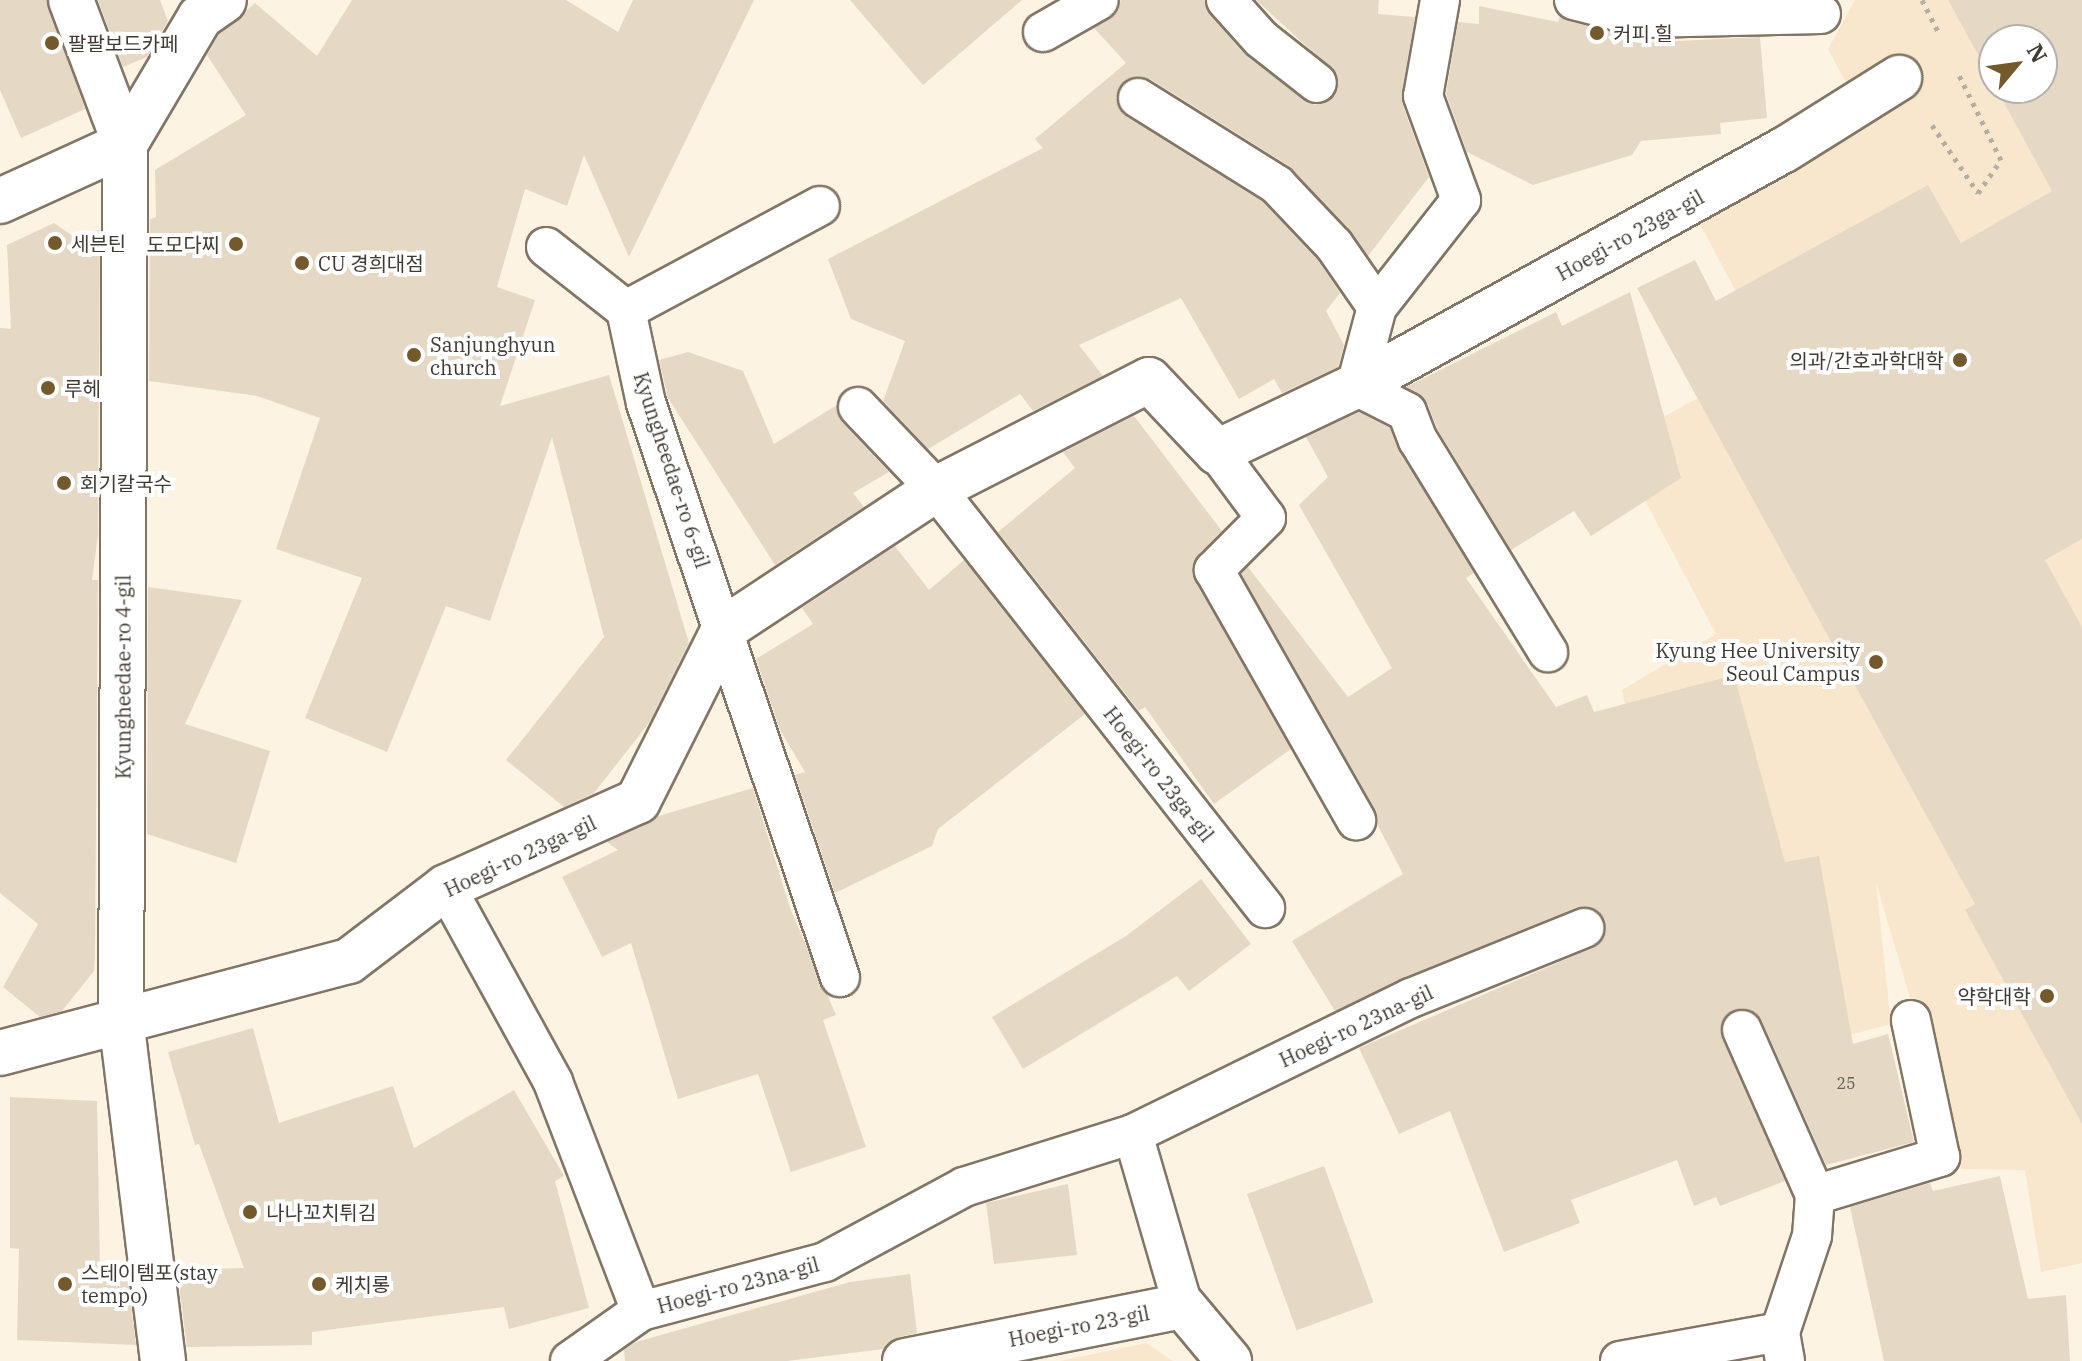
<!DOCTYPE html>
<meta charset="utf-8">
<style>
body{margin:0}
#map{position:relative;width:2082px;height:1361px;overflow:hidden;background:#fdf3e3;font-family:"IBM Plex Serif","Noto Sans KR",serif}
div>[style]{position:absolute}
.built>*{inset:0;background:#f9e7cd}
.building>*{inset:0;background:#e5d9c6;transform-origin:0 0}
.path>*{height:5px;margin-top:-2.5px;transform-origin:0;background:repeating-linear-gradient(90deg,#b5ada0 0 4px,transparent 0 10px)}
.roads{filter:drop-shadow(2px 0 #817665) drop-shadow(-2px 0 #817665) drop-shadow(0 2px #817665) drop-shadow(0 -2px #817665)}
.lane>*{height:38px;margin:-19px;padding:0 19px;transform-origin:19px;border-radius:19px;background:#fff}
.street>*{height:44px;margin:-22px;padding:0 22px;transform-origin:22px;border-radius:22px;background:#fff}
.dots>*{width:22px;height:22px;translate:-50% -50%;box-sizing:border-box;border:4px solid #fff;border-radius:50%}
span{translate:-50% -50%;white-space:nowrap;text-align:center;line-height:1.15;-webkit-text-stroke:8px #fff;paint-order:stroke}
.number-label{font-size:16px;color:#696258}
.number-label span{-webkit-text-stroke-width:0}
.poi-label{font-size:20px;color:#403b33}
.left{translate:0 -50%;text-align:left}
.right{translate:-100% -50%;text-align:right}
.street-label{font-size:20px;color:#403b33}
.north{position:absolute;left:1978px;top:24px;width:80px;height:80px;box-sizing:border-box;background:#fff;border:2px solid #b3b1ad;border-radius:50%;rotate:61deg;font-size:22px;font-weight:700;line-height:32px;text-align:center;color:#403b33}
.north::after{content:'';display:block;margin:auto;width:28px;height:36px;background:#73592b;clip-path:polygon(50% 0,100% 100%,50% 72%,0 100%)}
</style>
<div id="map">
<div class="built">
<i style="clip-path:polygon(evenodd,1855px 0,2082px 0,2082px 1263px,2041px 1272px,2025px 1170px,1961px 1169px,1876px 883px,1891px 1024px,1756px 1060px,1715px 1020px,1645px 797px,1622px 690px,1716px 634px,1615px 444px,1771px 357px,1695px 215px,1857px 104px,1828px 49px,1855px 0,1994px 40px,2042px 40px,2042px 88px,1994px 88px,1994px 40px)"></i>
<i style="clip-path:polygon(1146px 1343px,1173px 1361px,1060px 1361px)"></i>
</div>
<div class="building">
<i style="clip-path:polygon(0 0,47px 0,85px 109px,21px 138px,0 90px)"></i>
<i style="clip-path:polygon(98px 0,160px 0,168px 21px,147px 57px,123px 67px)"></i>
<i style="clip-path:polygon(352px 0,566px 0,618px 32px,633px 0,754px 0,629px 257px,584px 155px,567px 206px,525px 189px,497px 287px,535px 300px,500px 406px,609px 375px,689px 643px,649px 723px,594px 793px,564px 807px,506px 760px,604px 637px,552px 437px,490px 621px,446px 606px,387px 752px,305px 718px,362px 578px,276px 549px,320px 418px,257px 396px,149px 381px,150px 219px,156px 217px,155px 170px,246px 115px,207px 55px,219px 34px,255px 3px,317px 56px)"></i>
<i style="clip-path:polygon(850px 0,1022px 0,923px 85px)"></i>
<i style="clip-path:polygon(1121px 0,1205px 0,1210px 15px,1245px 54px,1315px 105px,1335px 96px,1337px 74px,1256px 0,1379px 0,1378px 14px,1415px 17px,1402px 103px,1429px 177px,1368px 256px,1289px 166px,1150px 79px,1127px 79px,1116px 98px,1126px 116px,1263px 202px,1317px 259px,1340px 293px,1326px 311px,1344px 345px,1338px 367px,1282px 393px,1274px 379px,1239px 399px,1181px 298px,1079px 345px,1103px 376px,1033px 411px,1020px 394px,928px 449px,883px 401px,905px 341px,851px 319px,828px 259px,1043px 148px,1035px 139px,1126px 63px,1094px 28px,1118px 12px)"></i>
<i style="clip-path:polygon(1948px 0,2082px 0,2082px 539px,2045px 560px,2082px 627px,2082px 1124px,1965px 910px,1975px 904px,1637px 288px,1695px 260px,1716px 301px,1928px 185px,1961px 243px,2052px 191px,1996px 88px,2042px 88px,2042px 40px,1994px 40px,1994px 84px)"></i>
<i style="clip-path:polygon(1479px 6px,1558px 22px,1560px 16px,1637px 39px,1636px 43px,1760px 37px,1767px 118px,1720px 123px,1721px 134px,1641px 141px,1632px 155px,1533px 185px,1467px 152px,1446px 94px,1458px 22px,1479px 24px)"></i>
<i style="clip-path:polygon(54px 223px,73px 236px,100px 230px,98px 535px,92px 580px,98px 580px,95px 957px,94px 971px,62px 1011px,40px 1017px,3px 987px,38px 924px,0 893px,0 328px,11px 329px,7px 245px)"></i>
<i style="clip-path:polygon(1630px 292px,1681px 478px,1591px 536px,1574px 511px,1511px 550px,1438px 430px,1427px 403px,1406px 387px,1556px 312px,1562px 326px)"></i>
<i style="clip-path:polygon(688px 352px,743px 371px,774px 444px,837px 405px,842px 422px,889px 472px,853px 493px,864px 507px,775px 565px,668px 398px,659px 360px)"></i>
<i style="clip-path:polygon(1359px 412px,1390px 428px,1474px 573px,1466px 578px,1556px 707px,1587px 695px,1594px 712px,1734px 675px,1785px 862px,1819px 856px,1853px 1044px,1888px 1034px,1914px 1142px,1826px 1165px,1762px 1021px,1744px 1008px,1724px 1018px,1722px 1038px,1785px 1181px,1720px 1206px,1716px 1197px,1694px 1206px,1677px 1160px,1571px 1200px,1580px 1223px,1504px 1252px,1450px 1111px,1399px 1134px,1359px 1048px,1592px 948px,1606px 930px,1597px 910px,1576px 908px,1335px 1011px,1292px 941px,1403px 874px,1377px 824px,1375px 809px,1241px 574px,1248px 567px,1348px 697px,1392px 668px,1299px 505px,1328px 477px,1306px 437px)"></i>
<i style="clip-path:polygon(1134px 416px,1222px 531px,1198px 555px,1195px 580px,1291px 749px,1214px 804px,1145px 707px,1139px 711px,998px 532px,1075px 468px,1063px 452px)"></i>
<i style="clip-path:polygon(895px 546px,929px 590px,964px 560px,1085px 714px,938px 829px,932px 846px,835px 893px,795px 775px,805px 772px,780px 730px,756px 659px,813px 624px,802px 608px)"></i>
<i style="clip-path:polygon(148px 587px,242px 600px,185px 724px,270px 751px,236px 863px,147px 834px)"></i>
<i style="clip-path:polygon(753px 788px,790px 908px,836px 1015px,823px 1020px,866px 1147px,791px 1172px,758px 1074px,678px 1099px,631px 943px,602px 957px,562px 877px,618px 850px,607px 842px,655px 817px)"></i>
<i style="clip-path:polygon(1201px 879px,1251px 944px,1189px 991px,1177px 976px,1023px 1069px,992px 1017px,1126px 936px)"></i>
<i style="clip-path:polygon(253px 1028px,279px 1123px,393px 1086px,414px 1148px,514px 1090px,564px 1176px,555px 1181px,589px 1308px,509px 1329px,504px 1307px,312px 1332px,312px 1345px,187px 1347px,177px 1270px,244px 1268px,199px 1144px,195px 1145px,168px 1052px)"></i>
<i style="clip-path:polygon(10px 1097px,97px 1101px,100px 1272px,127px 1272px,136px 1345px,17px 1340px,19px 1249px,10px 1248px)"></i>
<i style="left:1324px;top:1166px;width:145px;height:82px;rotate:70deg"></i>
<i style="clip-path:polygon(2000px 1176px,2028px 1299px,2066px 1295px,2070px 1361px,1884px 1361px,1850px 1207px,1930px 1183px,1933px 1191px)"></i>
<i style="clip-path:polygon(1068px 1184px,1077px 1255px,994px 1264px,986px 1203px)"></i>
<i style="clip-path:polygon(910px 1274px,917px 1333px,899px 1337px,884px 1349px,787px 1361px,625px 1361px,624px 1350px,636px 1342px,850px 1282px)"></i>
</div>
<div class="path">
<i style="left:1922px;top:0;width:37px;rotate:63deg"></i>
<i style="left:1932px;top:125px;width:82px;rotate:55.9deg"></i>
<i style="left:1978px;top:193px;width:40px;rotate:-55.1deg"></i>
<i style="left:2001px;top:160px;width:99px;rotate:-116.3deg"></i>
</div>
<div class="roads">
<div class="lane">
<i style="left:1226px;top:0;width:52px;rotate:48.1deg"></i>
<i style="left:1261px;top:39px;width:71px;rotate:38.2deg"></i>
<i style="left:1440px;top:0;width:97px;rotate:100deg"></i>
<i style="left:1423px;top:96px;width:111px;rotate:69.9deg"></i>
<i style="left:1461px;top:200px;width:136px;rotate:128.1deg"></i>
<i style="left:1377px;top:307px;width:82px;rotate:104.9deg"></i>
<i style="left:1356px;top:386px;width:57px;rotate:27deg"></i>
<i style="left:1407px;top:412px;width:30px;rotate:69deg"></i>
<i style="left:1418px;top:440px;width:249px;rotate:58.5deg"></i>
<i style="left:1574px;top:0;width:72px;rotate:14.4deg"></i>
<i style="left:1644px;top:18px;width:177px;rotate:-1.3deg"></i>
<i style="left:1043px;top:32px;width:64px;rotate:-29.7deg"></i>
<i style="left:1138px;top:98px;width:164px;rotate:32deg"></i>
<i style="left:1277px;top:185px;width:83px;rotate:46.5deg"></i>
<i style="left:1334px;top:245px;width:75px;rotate:55.3deg"></i>
<i style="left:546px;top:247px;width:102px;rotate:38.2deg"></i>
<i style="left:626px;top:310px;width:95px;rotate:77.9deg"></i>
<i style="left:646px;top:403px;width:606px;rotate:71.33deg"></i>
<i style="left:626px;top:310px;width:220px;rotate:-28.2deg"></i>
<i style="left:858px;top:407px;width:113px;rotate:46.4deg"></i>
<i style="left:936px;top:489px;width:533px;rotate:51.86deg"></i>
<i style="left:1217px;top:452px;width:82px;rotate:53.4deg"></i>
<i style="left:1266px;top:518px;width:74px;rotate:135deg"></i>
<i style="left:1214px;top:570px;width:288px;rotate:60.4deg"></i>
<i style="left:446px;top:887px;width:222px;rotate:61.2deg"></i>
<i style="left:553px;top:1082px;width:245px;rotate:69deg"></i>
<i style="left:641px;top:1311px;width:190px;rotate:-14.9deg"></i>
<i style="left:825px;top:1262px;width:158px;rotate:-28.3deg"></i>
<i style="left:964px;top:1187px;width:177px;rotate:-17.4deg"></i>
<i style="left:1133px;top:1134px;width:309px;rotate:-26.1deg"></i>
<i style="left:1411px;top:998px;width:187px;rotate:-22deg"></i>
<i style="left:1742px;top:1030px;width:180px;rotate:66.1deg"></i>
<i style="left:1133px;top:1134px;width:179px;rotate:73.8deg"></i>
<i style="left:570px;top:1361px;width:87px;rotate:-35.2deg"></i>
<i style="left:1620px;top:1361px;width:163px;rotate:-10.3deg"></i>
<i style="left:1785px;top:1361px;width:29px;rotate:-100deg"></i>
<i style="left:1780px;top:1332px;width:101px;rotate:-71.6deg"></i>
<i style="left:1812px;top:1236px;width:41px;rotate:-85.8deg"></i>
<i style="left:1815px;top:1195px;width:131px;rotate:-16.9deg"></i>
<i style="left:1940px;top:1157px;width:140px;rotate:-102deg"></i>
</div>
<div class="street">
<i style="left:71px;top:0;width:154px;rotate:69.4deg"></i>
<i style="left:125px;top:144px;width:875px;rotate:90.26deg"></i>
<i style="left:121px;top:1019px;width:345px;rotate:83deg"></i>
<i style="left:0;top:201px;width:137px;rotate:-24.5deg"></i>
<i style="left:125px;top:144px;width:147px;rotate:-59.4deg"></i>
<i style="left:200px;top:17px;width:29px;rotate:-35deg"></i>
<i style="left:0;top:1053px;width:361px;rotate:-14.8deg"></i>
<i style="left:349px;top:961px;width:122px;rotate:-37.3deg"></i>
<i style="left:446px;top:887px;width:210px;rotate:-24.1deg"></i>
<i style="left:638px;top:801px;width:192px;rotate:-63.4deg"></i>
<i style="left:724px;top:629px;width:254px;rotate:-33.4deg"></i>
<i style="left:936px;top:489px;width:239px;rotate:-27.1deg"></i>
<i style="left:1149px;top:380px;width:99px;rotate:46.6deg"></i>
<i style="left:1217px;top:452px;width:154px;rotate:-25.4deg"></i>
<i style="left:1356px;top:386px;width:489px;rotate:-28.9deg"></i>
<i style="left:1784px;top:150px;width:136px;rotate:-32.1deg"></i>
<i style="left:905px;top:1361px;width:283px;rotate:-11.2deg"></i>
<i style="left:1183px;top:1306px;width:72px;rotate:50.1deg"></i>
</div>
</div>
<div class="dots">
<i style="left:1597px;top:33px;background:#73592b"></i>
<i style="left:52px;top:43px;background:#73592b"></i>
<i style="left:55px;top:243px;background:#73592b"></i>
<i style="left:236px;top:244px;background:#73592b"></i>
<i style="left:302px;top:263px;background:#73592b"></i>
<i style="left:414px;top:355px;background:#73592b"></i>
<i style="left:1960px;top:360px;background:#73592b"></i>
<i style="left:48px;top:388px;background:#73592b"></i>
<i style="left:64px;top:483px;background:#73592b"></i>
<i style="left:1876px;top:662px;background:#73592b"></i>
<i style="left:2047px;top:996px;background:#73592b"></i>
<i style="left:250px;top:1212px;background:#73592b"></i>
<i style="left:65px;top:1284px;background:#73592b"></i>
<i style="left:319px;top:1284px;background:#73592b"></i>
</div>
<div class="number-label">
<span style="left:1846px;top:1083px">25</span>
</div>
<div class="poi-label">
<span class="left" style="left:1613px;top:33px">커피 힐</span>
<span class="left" style="left:68px;top:43px">팔팔보드카페</span>
<span class="left" style="left:71px;top:243px">세븐틴</span>
<span class="right" style="left:220px;top:244px">도모다찌</span>
<span class="left" style="left:318px;top:263px">CU 경희대점</span>
<span class="left" style="left:430px;top:356px">Sanjunghyun<br>church</span>
<span class="right" style="left:1944px;top:360px">의과/간호과학대학</span>
<span class="left" style="left:64px;top:388px">루헤</span>
<span class="left" style="left:80px;top:483px">회기칼국수</span>
<span class="right" style="left:1860px;top:662px">Kyung Hee University<br>Seoul Campus</span>
<span class="right" style="left:2031px;top:996px">약학대학</span>
<span class="left" style="left:266px;top:1212px">나나꼬치튀김</span>
<span class="left" style="left:81px;top:1284px">스테이템포(stay<br>tempo)</span>
<span class="left" style="left:335px;top:1284px">케치롱</span>
</div>
<div class="street-label">
<span style="left:1630px;top:235px;rotate:-29deg">Hoegi-ro 23ga-gil</span>
<span style="left:672px;top:470px;rotate:72deg">Kyungheedae-ro 6-gil</span>
<span style="left:123px;top:677px;rotate:-90deg">Kyungheedae-ro 4-gil</span>
<span style="left:1159px;top:774px;rotate:52deg">Hoegi-ro 23ga-gil</span>
<span style="left:520px;top:856px;rotate:-25deg">Hoegi-ro 23ga-gil</span>
<span style="left:1356px;top:1026px;rotate:-25deg">Hoegi-ro 23na-gil</span>
<span style="left:738px;top:1285px;rotate:-15deg">Hoegi-ro 23na-gil</span>
<span style="left:1079px;top:1326px;rotate:-11deg">Hoegi-ro 23-gil</span>
</div>
<div class="north">N</div>
</div>
